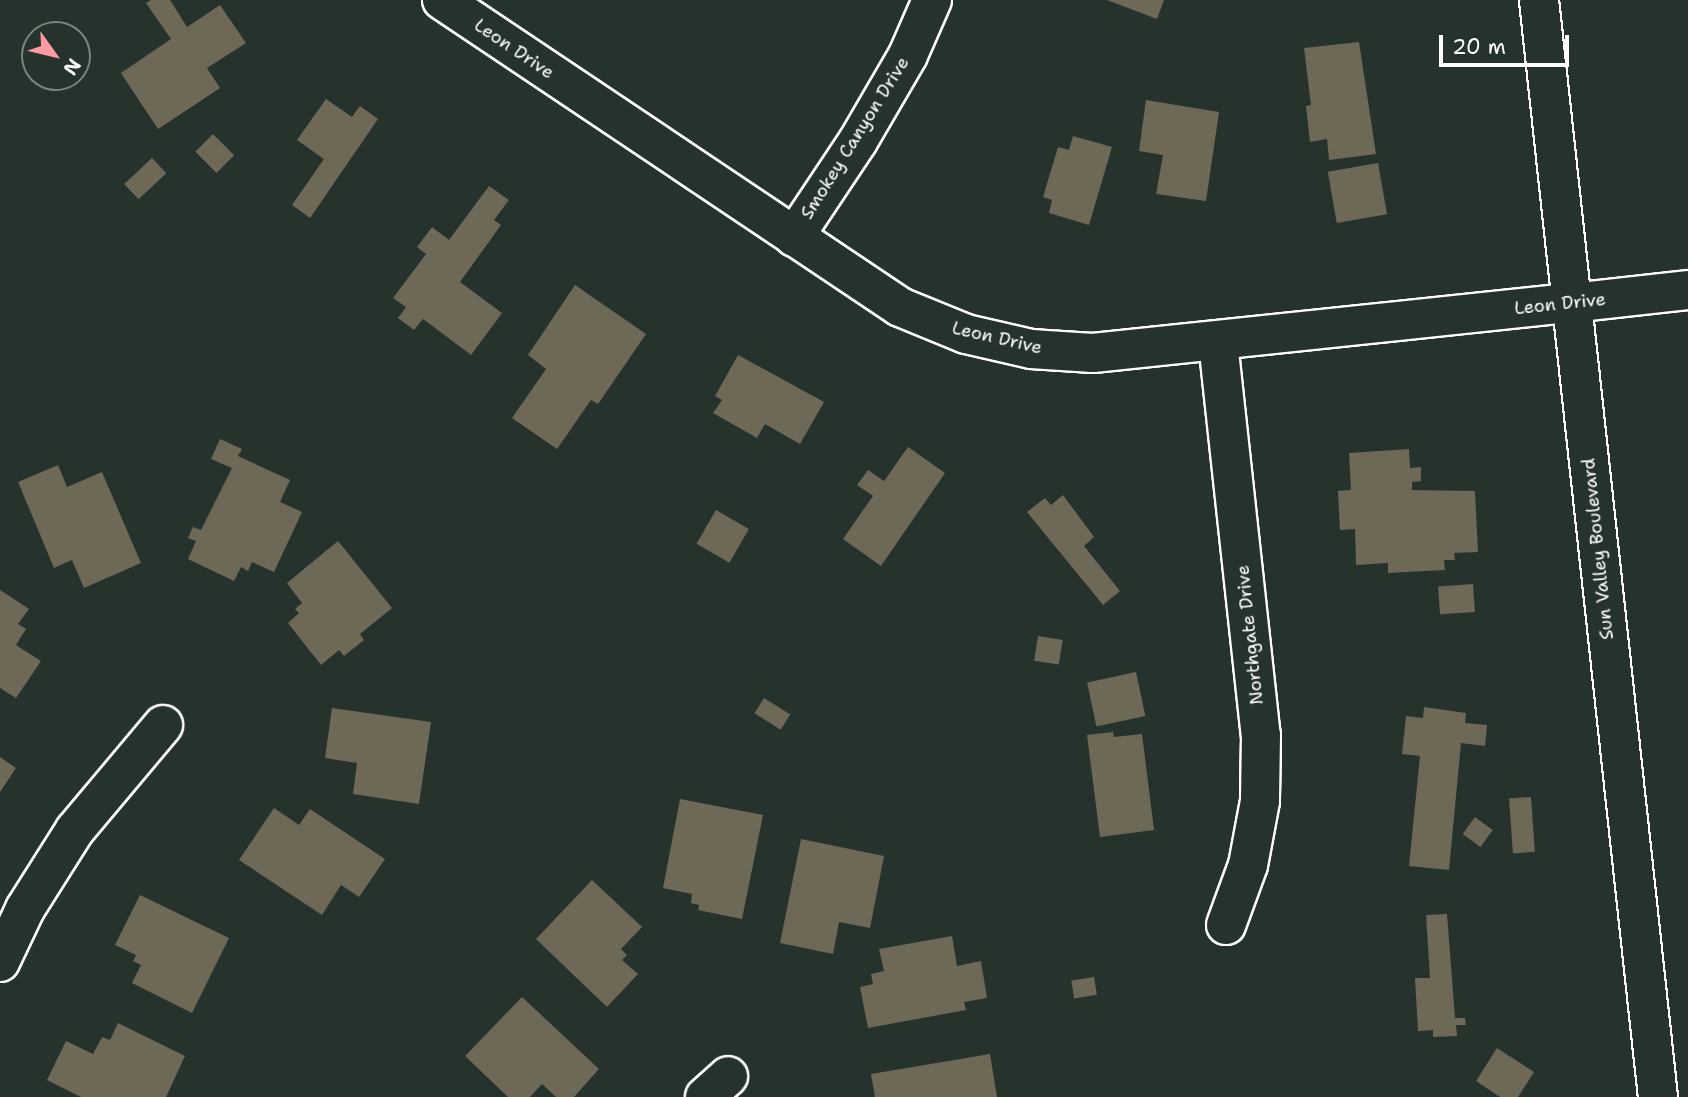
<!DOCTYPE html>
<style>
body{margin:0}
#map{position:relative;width:1688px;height:1097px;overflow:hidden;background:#26332d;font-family:"Shantell Sans",sans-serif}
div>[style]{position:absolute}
.building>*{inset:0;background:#6e6857;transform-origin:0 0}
.roads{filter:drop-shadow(2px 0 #fff) drop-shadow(-2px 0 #fff) drop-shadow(0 2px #fff) drop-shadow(0 -2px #fff)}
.minor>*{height:38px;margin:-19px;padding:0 19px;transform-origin:19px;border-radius:19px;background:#26332d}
.tertiary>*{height:38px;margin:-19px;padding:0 19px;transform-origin:19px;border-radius:19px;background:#26332d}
.primary>*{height:38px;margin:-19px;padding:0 19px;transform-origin:19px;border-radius:19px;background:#26332d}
span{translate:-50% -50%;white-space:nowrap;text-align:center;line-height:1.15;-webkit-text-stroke:7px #26332d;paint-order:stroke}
.street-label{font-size:18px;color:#fff}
.north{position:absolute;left:21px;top:21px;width:70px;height:70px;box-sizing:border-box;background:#26332d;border:2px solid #7d8581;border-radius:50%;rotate:124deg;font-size:19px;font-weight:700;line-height:28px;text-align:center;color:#fff}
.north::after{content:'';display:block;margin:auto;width:24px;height:32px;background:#ff9aa2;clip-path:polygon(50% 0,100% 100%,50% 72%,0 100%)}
.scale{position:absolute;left:1439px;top:35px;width:130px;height:32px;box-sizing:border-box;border:4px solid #fff;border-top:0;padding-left:9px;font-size:21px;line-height:24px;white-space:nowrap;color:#fff;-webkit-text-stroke:5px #26332d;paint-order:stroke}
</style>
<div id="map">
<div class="building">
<i style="clip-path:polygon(151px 0,170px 0,187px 27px,220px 5px,246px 43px,207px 68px,220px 88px,158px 129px,121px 73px,171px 39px,146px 3px)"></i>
<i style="clip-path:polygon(1107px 0,1164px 0,1157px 19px)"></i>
<i style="clip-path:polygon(1359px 42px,1376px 154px,1329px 160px,1327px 139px,1310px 142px,1306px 106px,1311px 105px,1304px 48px)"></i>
<i style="clip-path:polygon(326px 99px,352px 117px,360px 106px,378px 119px,310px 218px,292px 205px,324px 159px,297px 140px)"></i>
<i style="clip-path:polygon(1146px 100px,1219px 112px,1206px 201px,1156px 194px,1163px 155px,1139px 151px)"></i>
<i style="left:213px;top:134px;width:30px;height:25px;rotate:45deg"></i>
<i style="clip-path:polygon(1073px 136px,1112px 147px,1089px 225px,1049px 213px,1052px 200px,1043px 197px,1058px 147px,1069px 150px)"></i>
<i style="left:152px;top:158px;width:21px;height:38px;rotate:47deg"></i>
<i style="left:1378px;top:163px;width:52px;height:51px;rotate:80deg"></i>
<i style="clip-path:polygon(489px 186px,509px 200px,494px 220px,501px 225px,460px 282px,502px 313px,471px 355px,423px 319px,414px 330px,398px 318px,406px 307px,393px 298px,426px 254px,417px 247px,432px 227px,449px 240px)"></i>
<i style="clip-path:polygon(575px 285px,646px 334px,598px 404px,591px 400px,557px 449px,512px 418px,546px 369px,528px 355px)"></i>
<i style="clip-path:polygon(738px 355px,824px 402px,800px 444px,765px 424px,757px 438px,713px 413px,722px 400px,715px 396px)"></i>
<i style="clip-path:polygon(220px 439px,242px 449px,238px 456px,290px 480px,280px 502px,302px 512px,274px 572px,252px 562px,248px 571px,241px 567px,234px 581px,188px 559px,196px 541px,188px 538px,193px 527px,201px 530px,232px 468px,211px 459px)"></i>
<i style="clip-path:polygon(908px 447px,945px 473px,881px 566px,843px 539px,873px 496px,857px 485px,868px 470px,884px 481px)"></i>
<i style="clip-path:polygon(1409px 449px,1410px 468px,1421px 467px,1421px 481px,1412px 482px,1412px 490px,1475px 491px,1478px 552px,1454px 553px,1455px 560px,1444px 560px,1445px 570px,1388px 573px,1388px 563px,1356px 565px,1355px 529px,1340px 530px,1338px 491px,1351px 490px,1349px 453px)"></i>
<i style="clip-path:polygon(58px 465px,67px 487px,102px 472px,141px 563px,84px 588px,72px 560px,54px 568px,18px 482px)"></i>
<i style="clip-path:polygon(1063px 495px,1094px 537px,1084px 546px,1120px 591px,1103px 605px,1027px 512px,1045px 498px,1051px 505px)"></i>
<i style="left:716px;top:510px;width:38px;height:39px;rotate:30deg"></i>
<i style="clip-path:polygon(338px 541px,392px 608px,360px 634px,364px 640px,344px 656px,339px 650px,321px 665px,288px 623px,299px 613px,295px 609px,302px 603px,287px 583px)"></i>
<i style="left:1473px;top:584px;width:28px;height:35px;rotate:86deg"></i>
<i style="clip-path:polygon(0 590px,29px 609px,18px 624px,26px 629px,16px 645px,41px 661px,16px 698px,0 688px)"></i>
<i style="left:1038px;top:636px;width:25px;height:25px;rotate:9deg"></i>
<i style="left:1136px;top:672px;width:45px;height:50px;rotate:78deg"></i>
<i style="left:764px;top:698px;width:31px;height:18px;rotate:32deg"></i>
<i style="clip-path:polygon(1424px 707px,1466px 713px,1465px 723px,1487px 725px,1485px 746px,1461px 743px,1449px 870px,1409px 866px,1420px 756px,1402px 754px,1406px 716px,1423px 718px)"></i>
<i style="clip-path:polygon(332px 708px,431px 722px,419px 804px,353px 794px,357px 763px,325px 758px)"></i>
<i style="clip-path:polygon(1113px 732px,1114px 737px,1142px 734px,1154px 830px,1100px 837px,1087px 735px)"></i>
<i style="clip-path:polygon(0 757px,16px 768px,0 792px)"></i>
<i style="left:1531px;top:797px;width:55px;height:22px;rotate:86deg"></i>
<i style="clip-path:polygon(680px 799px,763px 815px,742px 919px,698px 910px,699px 905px,691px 903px,692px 894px,663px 888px)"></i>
<i style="clip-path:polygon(274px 808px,299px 825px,310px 809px,385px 859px,359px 897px,341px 885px,322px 915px,239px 860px)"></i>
<i style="left:1475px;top:817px;width:22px;height:21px;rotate:36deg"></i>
<i style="clip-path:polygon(801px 839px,884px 856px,870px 928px,839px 922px,833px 954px,780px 943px)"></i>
<i style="clip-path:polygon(592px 880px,642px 927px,621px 949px,627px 955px,622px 960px,638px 974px,607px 1007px,536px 939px)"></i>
<i style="clip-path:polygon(140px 895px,229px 938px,192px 1013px,132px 983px,141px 965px,133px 961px,136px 955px,115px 945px)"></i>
<i style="clip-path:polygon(1447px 914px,1455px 1018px,1465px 1018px,1466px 1025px,1456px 1025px,1457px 1036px,1433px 1037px,1433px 1030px,1418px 1031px,1415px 978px,1430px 978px,1426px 915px)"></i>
<i style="clip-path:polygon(952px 936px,957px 966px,981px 961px,987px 998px,964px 1002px,966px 1010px,868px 1028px,860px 987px,873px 984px,871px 974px,884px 971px,879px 949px)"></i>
<i style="left:1094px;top:977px;width:18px;height:23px;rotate:81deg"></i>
<i style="clip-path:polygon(522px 997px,599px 1069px,574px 1097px,556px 1097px,542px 1084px,530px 1097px,508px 1097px,465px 1056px)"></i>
<i style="clip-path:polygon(118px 1023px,185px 1056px,166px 1097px,81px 1097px,47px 1080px,66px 1041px,93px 1054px,102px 1037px,110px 1040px)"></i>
<i style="clip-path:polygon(1497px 1048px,1534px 1072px,1518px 1097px,1500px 1097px,1476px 1081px)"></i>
<i style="clip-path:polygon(990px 1054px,997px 1097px,875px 1097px,871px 1074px)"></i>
</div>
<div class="roads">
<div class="minor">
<i style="left:794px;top:237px;width:115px;rotate:-56.3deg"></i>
<i style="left:858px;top:141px;width:99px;rotate:-59.8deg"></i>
<i style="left:908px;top:55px;width:60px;rotate:-66.4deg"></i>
<i style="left:1571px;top:303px;width:118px;rotate:-6.3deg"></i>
<i style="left:1218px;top:342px;width:395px;rotate:83.8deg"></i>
<i style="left:1261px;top:735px;width:66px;rotate:90.9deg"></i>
<i style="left:1260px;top:801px;width:65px;rotate:100.6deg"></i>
<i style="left:1248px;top:865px;width:64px;rotate:110.1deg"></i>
<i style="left:0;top:962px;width:59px;rotate:-64.7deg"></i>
<i style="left:25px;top:909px;width:93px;rotate:-57.7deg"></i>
<i style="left:75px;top:830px;width:137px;rotate:-50deg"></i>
<i style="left:705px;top:1097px;width:31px;rotate:-42deg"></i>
</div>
<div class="tertiary">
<i style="left:442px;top:0;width:551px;rotate:33.83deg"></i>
<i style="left:900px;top:307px;width:71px;rotate:22.2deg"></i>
<i style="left:966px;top:334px;width:67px;rotate:13deg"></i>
<i style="left:1031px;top:349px;width:62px;rotate:3.7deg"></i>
<i style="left:1093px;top:353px;width:481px;rotate:-6deg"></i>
</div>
<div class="primary">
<i style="left:1539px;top:0;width:1103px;rotate:83.81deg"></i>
</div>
</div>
<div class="street-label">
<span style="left:514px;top:49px;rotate:34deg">Leon Drive</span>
<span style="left:855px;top:138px;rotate:-58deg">Smokey Canyon Drive</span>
<span style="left:1560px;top:304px;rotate:-6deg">Leon Drive</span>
<span style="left:997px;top:338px;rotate:13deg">Leon Drive</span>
<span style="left:1598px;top:549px;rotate:-96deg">Sun Valley Boulevard</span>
<span style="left:1250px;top:635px;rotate:-96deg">Northgate Drive</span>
</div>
<div class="north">N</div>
<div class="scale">20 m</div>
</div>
